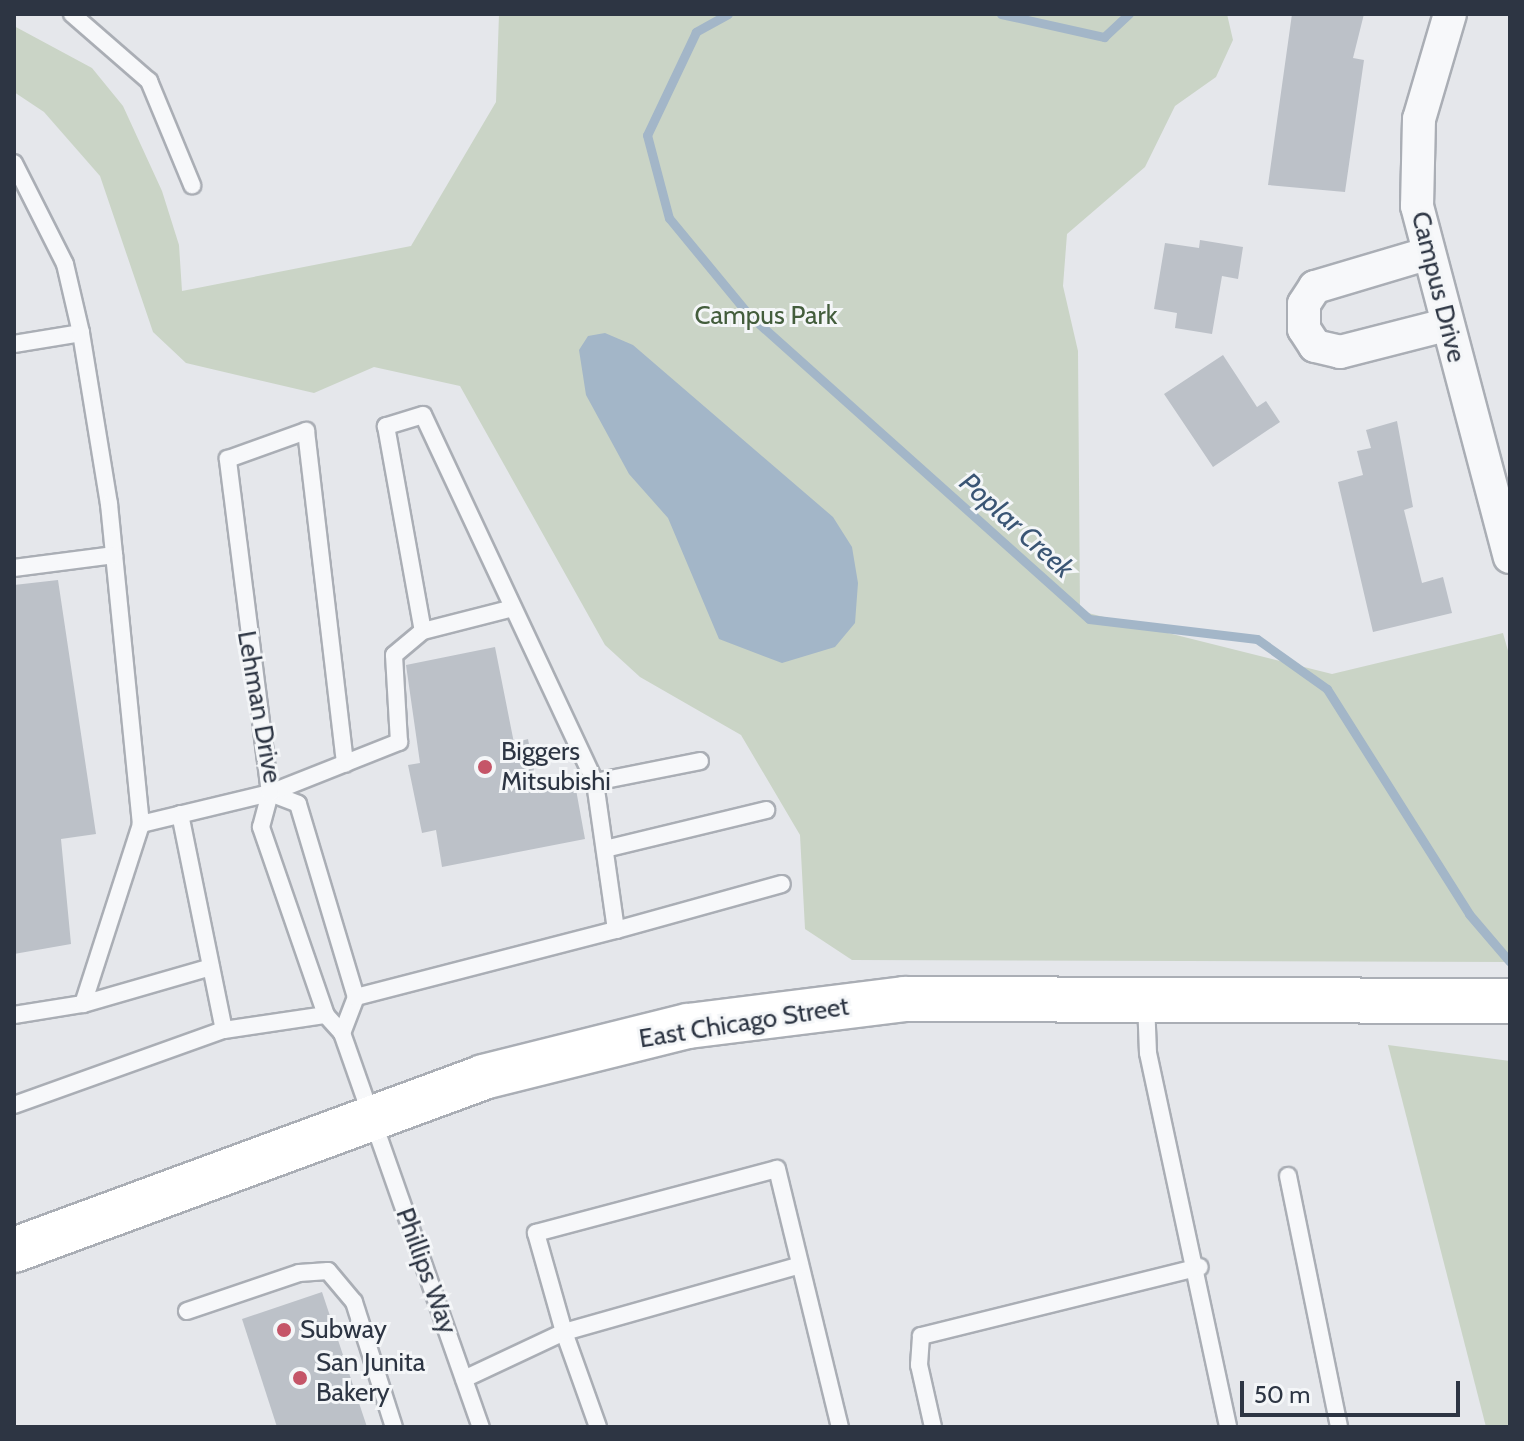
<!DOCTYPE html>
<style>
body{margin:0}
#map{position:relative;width:1524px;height:1441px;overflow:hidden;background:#e5e7eb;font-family:Cabin,sans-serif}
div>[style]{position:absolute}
.green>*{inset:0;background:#cad4c6}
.water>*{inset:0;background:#a3b6c8}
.stream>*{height:9px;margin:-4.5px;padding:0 4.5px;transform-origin:4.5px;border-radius:4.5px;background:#a3b6c8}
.building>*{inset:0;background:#bcc1c8}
.roads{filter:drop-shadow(2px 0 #aaaeb5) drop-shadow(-2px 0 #aaaeb5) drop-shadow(0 2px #aaaeb5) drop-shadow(0 -2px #aaaeb5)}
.service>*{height:16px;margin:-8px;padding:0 8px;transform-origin:8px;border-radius:8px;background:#f7f8fa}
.minor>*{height:32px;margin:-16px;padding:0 16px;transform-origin:16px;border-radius:16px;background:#f7f8fa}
.secondary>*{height:44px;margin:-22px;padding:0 22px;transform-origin:22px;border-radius:22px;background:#fff}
.dots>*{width:22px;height:22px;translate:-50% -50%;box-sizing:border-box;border:4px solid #f4f6f8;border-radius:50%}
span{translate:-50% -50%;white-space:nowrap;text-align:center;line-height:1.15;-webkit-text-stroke:6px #f4f6f8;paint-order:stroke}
.street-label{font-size:26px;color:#2d3543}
.park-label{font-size:26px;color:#435d3c}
.poi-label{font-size:26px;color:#2d3543}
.left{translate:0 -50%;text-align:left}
.water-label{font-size:28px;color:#3a5574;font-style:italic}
.frame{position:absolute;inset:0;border:16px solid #2d3543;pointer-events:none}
.scale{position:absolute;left:1240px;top:1381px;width:220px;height:36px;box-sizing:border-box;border:4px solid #2d3543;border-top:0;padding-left:10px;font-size:24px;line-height:28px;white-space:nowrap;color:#2d3543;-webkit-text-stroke:6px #f4f6f8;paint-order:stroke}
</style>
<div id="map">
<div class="green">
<i style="clip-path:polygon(499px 14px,1227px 14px,1233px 40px,1216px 77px,1175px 106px,1145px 167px,1067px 234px,1063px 286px,1078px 351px,1080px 611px,1332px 674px,1503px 633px,1510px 658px,1510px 962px,852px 960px,805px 929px,800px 835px,741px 735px,640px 677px,605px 645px,460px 386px,374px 367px,314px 393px,186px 363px,153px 332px,100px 176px,44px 112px,14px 92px,14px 26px,92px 68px,123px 106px,162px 191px,179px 245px,182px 291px,411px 246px,496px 102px)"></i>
<i style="clip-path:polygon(1388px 1045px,1510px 1061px,1510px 1427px,1486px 1427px)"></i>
</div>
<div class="water">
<i style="clip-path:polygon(605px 333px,633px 345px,833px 517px,852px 547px,858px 583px,855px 623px,835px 647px,782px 663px,719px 639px,668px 518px,629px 474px,586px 395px,579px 350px,588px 336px)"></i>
</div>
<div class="stream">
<i style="left:728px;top:14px;width:37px;rotate:151deg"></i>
<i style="left:696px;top:32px;width:114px;rotate:115.4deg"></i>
<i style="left:647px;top:135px;width:86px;rotate:75.2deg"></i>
<i style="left:669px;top:218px;width:124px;rotate:50.5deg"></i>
<i style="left:748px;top:314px;width:457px;rotate:41.8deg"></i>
<i style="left:1089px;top:619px;width:169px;rotate:6.8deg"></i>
<i style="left:1257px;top:639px;width:86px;rotate:35.5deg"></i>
<i style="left:1327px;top:689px;width:266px;rotate:57.7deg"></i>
<i style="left:1469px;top:914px;width:63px;rotate:49.5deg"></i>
<i style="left:1001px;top:14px;width:106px;rotate:12.6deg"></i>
<i style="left:1104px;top:37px;width:34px;rotate:-43deg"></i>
</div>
<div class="building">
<i style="clip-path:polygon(1292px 14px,1364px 14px,1353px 58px,1364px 60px,1345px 192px,1268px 185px)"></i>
<i style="clip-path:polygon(1200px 240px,1243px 247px,1238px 279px,1222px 276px,1212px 334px,1175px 328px,1177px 313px,1154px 309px,1165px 243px,1199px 248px)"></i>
<i style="clip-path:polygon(1223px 355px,1257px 407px,1266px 401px,1280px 422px,1213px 467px,1164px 394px)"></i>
<i style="clip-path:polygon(1397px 421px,1413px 507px,1404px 510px,1422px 583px,1443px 577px,1452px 613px,1373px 632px,1338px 482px,1363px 475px,1357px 451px,1371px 448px,1366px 430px)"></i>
<i style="clip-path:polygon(58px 580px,96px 834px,61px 839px,71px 944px,14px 954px,14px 585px)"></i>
<i style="clip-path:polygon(495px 647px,514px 743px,528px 739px,538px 792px,575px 784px,585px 839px,442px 867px,436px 830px,422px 833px,408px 765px,420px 763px,406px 665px)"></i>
<i style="clip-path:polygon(322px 1292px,367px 1427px,277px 1427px,242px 1319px)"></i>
</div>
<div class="roads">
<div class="service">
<i style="left:72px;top:14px;width:102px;rotate:41deg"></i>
<i style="left:149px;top:81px;width:113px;rotate:67.5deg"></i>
<i style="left:14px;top:163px;width:113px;rotate:63.2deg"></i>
<i style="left:65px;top:264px;width:71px;rotate:76.9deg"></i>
<i style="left:14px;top:344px;width:68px;rotate:-9.3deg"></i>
<i style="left:81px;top:333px;width:173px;rotate:80.7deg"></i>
<i style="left:109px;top:504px;width:322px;rotate:84.3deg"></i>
<i style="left:14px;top:568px;width:101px;rotate:-7.4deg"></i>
<i style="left:595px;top:782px;width:107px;rotate:-11.3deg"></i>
<i style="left:270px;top:793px;width:30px;rotate:21deg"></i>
<i style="left:298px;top:804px;width:202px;rotate:73.3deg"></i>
<i style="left:356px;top:997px;width:39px;rotate:111deg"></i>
<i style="left:342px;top:1033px;width:418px;rotate:70.6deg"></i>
<i style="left:180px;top:814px;width:220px;rotate:78.5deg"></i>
<i style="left:605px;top:849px;width:166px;rotate:-13.6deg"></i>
<i style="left:616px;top:930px;width:172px;rotate:-15.5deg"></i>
<i style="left:356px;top:997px;width:268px;rotate:-14.5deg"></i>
<i style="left:616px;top:930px;width:149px;rotate:-98.1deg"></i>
<i style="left:595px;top:782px;width:405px;rotate:-115.1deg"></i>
<i style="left:423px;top:415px;width:39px;rotate:163deg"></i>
<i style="left:386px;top:426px;width:208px;rotate:79.8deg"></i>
<i style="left:1146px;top:1001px;width:52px;rotate:87.8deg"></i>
<i style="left:1148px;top:1053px;width:382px;rotate:77.9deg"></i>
<i style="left:83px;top:1004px;width:133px;rotate:-16.1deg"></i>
<i style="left:14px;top:1015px;width:70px;rotate:-9.1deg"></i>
<i style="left:83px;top:1004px;width:189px;rotate:-72.1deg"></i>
<i style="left:141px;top:824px;width:133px;rotate:-13.5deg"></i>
<i style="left:270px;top:793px;width:139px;rotate:-21.6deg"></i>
<i style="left:399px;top:742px;width:87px;rotate:-93.3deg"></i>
<i style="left:394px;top:655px;width:38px;rotate:-40deg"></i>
<i style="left:423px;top:631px;width:93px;rotate:-14.3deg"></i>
<i style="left:342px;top:1033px;width:24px;rotate:-132deg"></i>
<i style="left:326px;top:1015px;width:199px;rotate:-109.1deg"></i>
<i style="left:261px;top:827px;width:35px;rotate:-75deg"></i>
<i style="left:270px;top:793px;width:337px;rotate:-97.2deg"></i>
<i style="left:228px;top:459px;width:83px;rotate:-19.7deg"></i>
<i style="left:306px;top:431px;width:335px;rotate:83.3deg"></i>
<i style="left:14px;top:1105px;width:223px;rotate:-19.7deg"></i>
<i style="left:224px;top:1030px;width:103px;rotate:-8.4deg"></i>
<i style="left:1288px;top:1176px;width:256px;rotate:78.5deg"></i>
<i style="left:187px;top:1311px;width:118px;rotate:-18.7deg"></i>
<i style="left:299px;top:1273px;width:29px;rotate:-4deg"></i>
<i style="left:328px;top:1271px;width:40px;rotate:50deg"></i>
<i style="left:354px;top:1302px;width:131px;rotate:72.3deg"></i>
<i style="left:464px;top:1379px;width:110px;rotate:-25.2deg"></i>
<i style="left:564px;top:1332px;width:103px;rotate:-105.8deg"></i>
<i style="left:536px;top:1233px;width:249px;rotate:-14.9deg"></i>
<i style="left:777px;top:1169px;width:266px;rotate:76.3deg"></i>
<i style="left:598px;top:1427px;width:101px;rotate:-109.7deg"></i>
<i style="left:564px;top:1332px;width:245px;rotate:-15.8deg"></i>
<i style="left:933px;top:1427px;width:64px;rotate:-102.7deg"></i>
<i style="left:919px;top:1365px;width:29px;rotate:-86deg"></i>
<i style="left:921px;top:1336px;width:287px;rotate:-13.9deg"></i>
</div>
<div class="minor">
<i style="left:1450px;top:14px;width:109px;rotate:106.4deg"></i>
<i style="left:1419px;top:119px;width:87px;rotate:91.3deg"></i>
<i style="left:1417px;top:206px;width:363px;rotate:75.2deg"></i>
<i style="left:1426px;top:254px;width:116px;rotate:163.4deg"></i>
<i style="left:1315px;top:287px;width:20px;rotate:123deg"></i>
<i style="left:1304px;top:304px;width:25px;rotate:90deg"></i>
<i style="left:1304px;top:329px;width:20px;rotate:57deg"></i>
<i style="left:1315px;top:346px;width:26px;rotate:13deg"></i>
<i style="left:1340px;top:352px;width:109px;rotate:-14.3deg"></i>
</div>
<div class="secondary">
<i style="left:14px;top:1250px;width:500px;rotate:-20.2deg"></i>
<i style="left:483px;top:1077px;width:211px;rotate:-14deg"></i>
<i style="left:688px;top:1026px;width:218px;rotate:-7.1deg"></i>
<i style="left:904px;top:999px;width:606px;rotate:0.19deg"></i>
</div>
</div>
<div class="dots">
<i style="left:485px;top:767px;background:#c55568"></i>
<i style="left:284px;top:1330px;background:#c55568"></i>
<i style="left:300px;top:1378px;background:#c55568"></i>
</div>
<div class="street-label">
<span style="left:1438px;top:287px;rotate:76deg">Campus Drive</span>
<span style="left:259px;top:707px;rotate:80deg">Lehman Drive</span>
<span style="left:744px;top:1023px;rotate:-9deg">East Chicago Street</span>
<span style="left:426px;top:1271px;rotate:70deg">Phillips Way</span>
</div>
<div class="park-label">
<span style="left:766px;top:316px">Campus Park</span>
</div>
<div class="poi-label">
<span class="left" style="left:501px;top:767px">Biggers<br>Mitsubishi</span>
<span class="left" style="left:300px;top:1330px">Subway</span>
<span class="left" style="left:316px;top:1378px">San Junita<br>Bakery</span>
</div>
<div class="water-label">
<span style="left:1017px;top:525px;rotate:42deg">Poplar Creek</span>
</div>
<div class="frame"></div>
<div class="scale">50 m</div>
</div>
